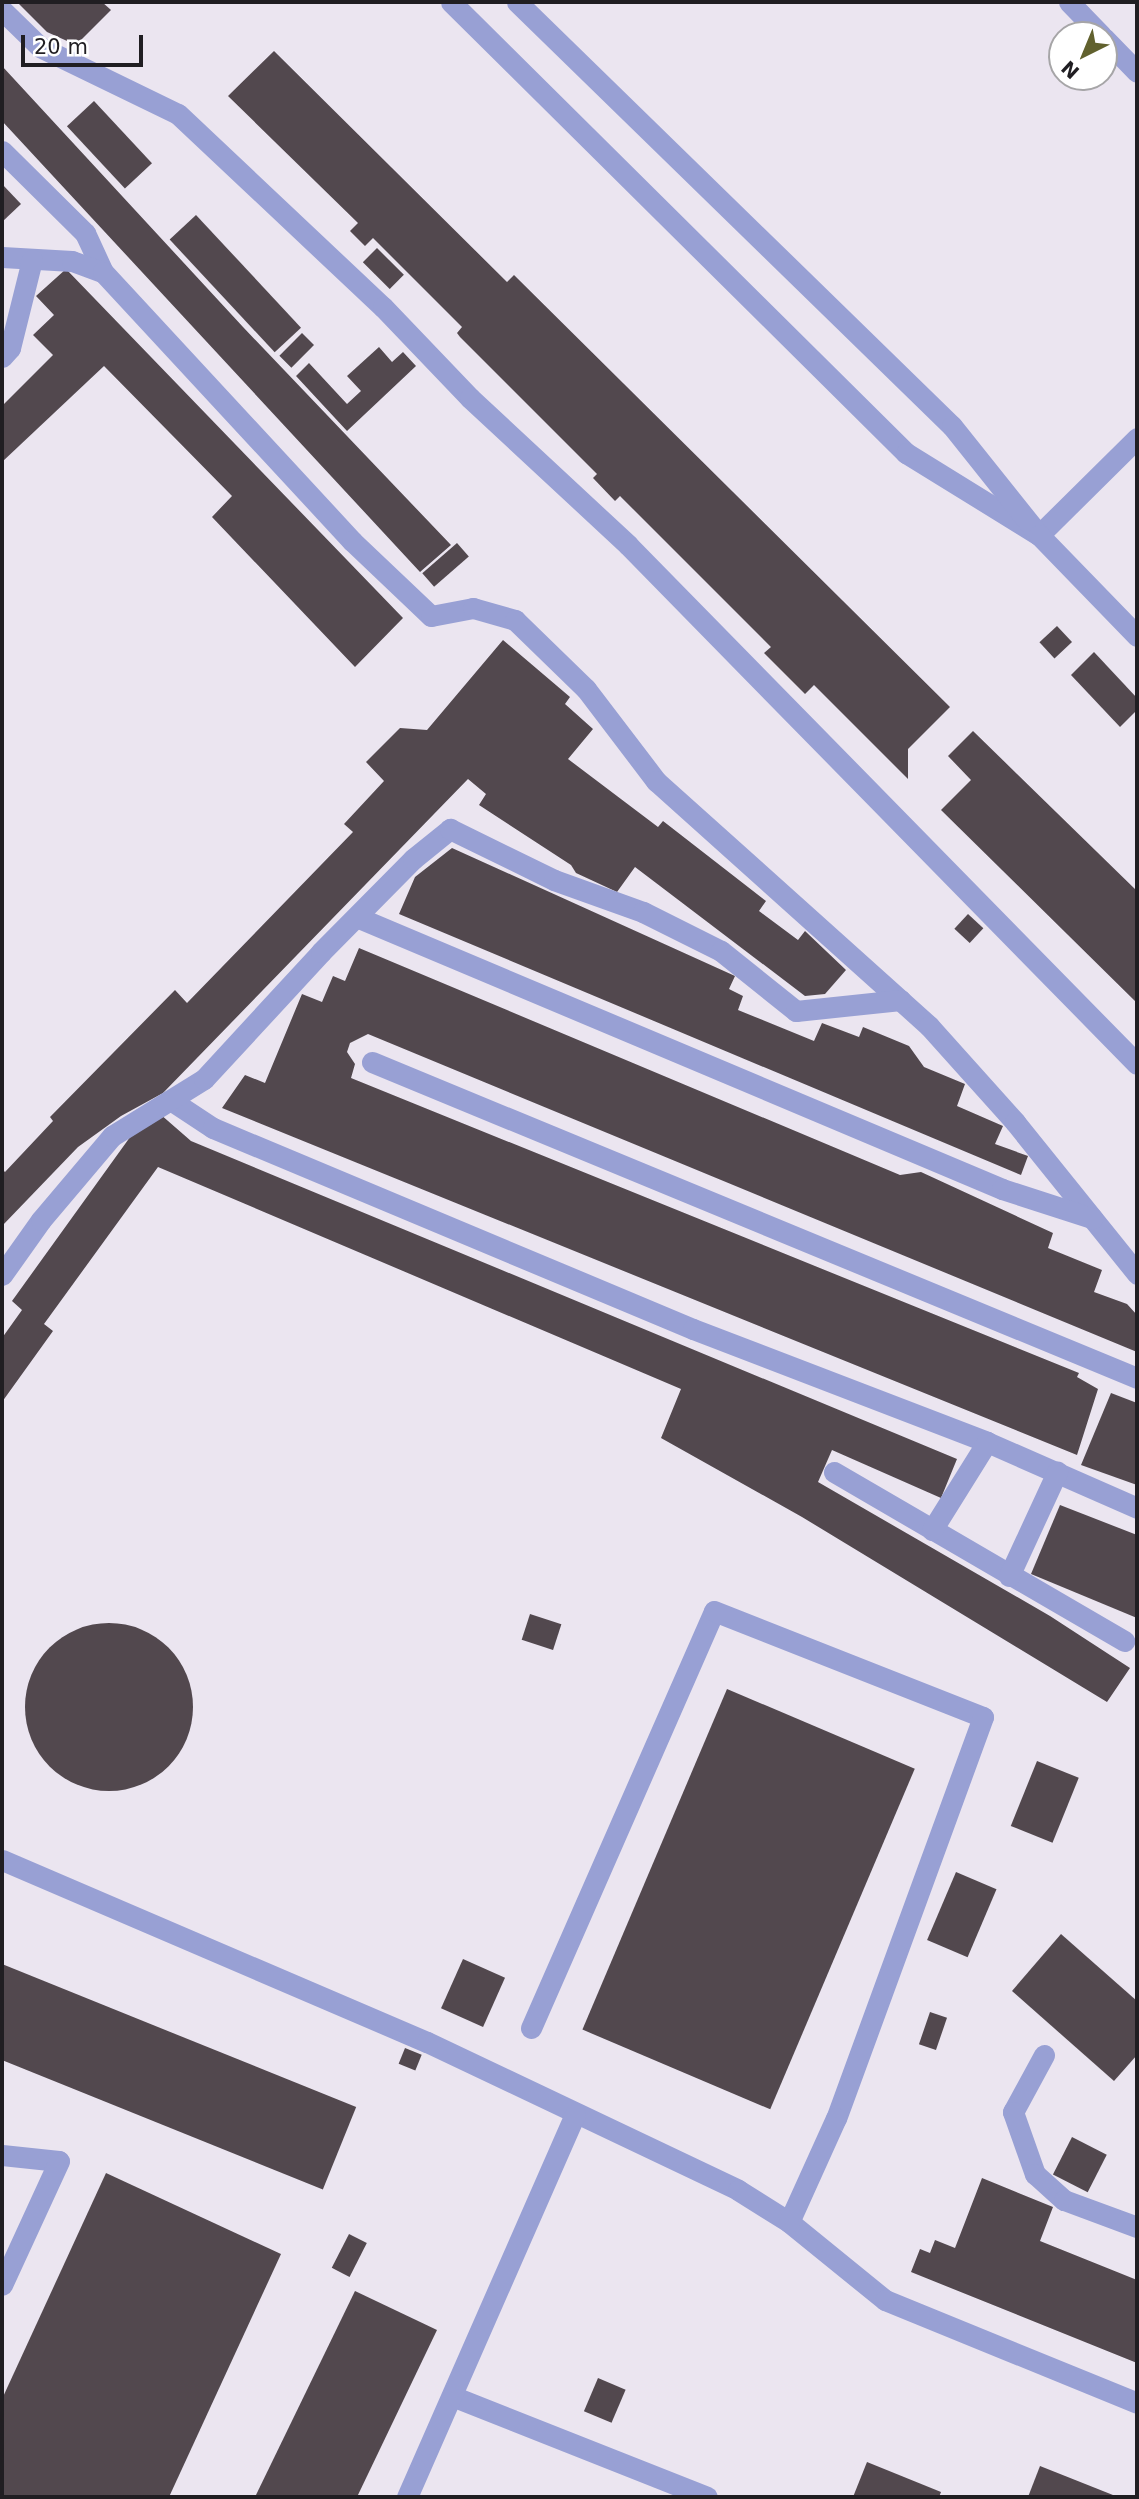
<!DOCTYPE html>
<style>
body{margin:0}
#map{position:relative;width:1139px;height:2499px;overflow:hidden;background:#ebe5f0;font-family:"DejaVu Sans",sans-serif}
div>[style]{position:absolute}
.building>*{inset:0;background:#52484e;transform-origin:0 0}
.round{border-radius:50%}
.minor>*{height:21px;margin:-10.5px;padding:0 10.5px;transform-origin:10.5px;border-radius:10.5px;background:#98a0d4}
span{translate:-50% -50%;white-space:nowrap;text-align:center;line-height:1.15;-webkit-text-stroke:7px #fff;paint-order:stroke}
.frame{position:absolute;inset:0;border:4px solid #201e22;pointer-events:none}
.north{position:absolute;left:1048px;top:21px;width:70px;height:70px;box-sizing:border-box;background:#fff;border:2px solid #a6a5a7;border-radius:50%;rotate:223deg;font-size:19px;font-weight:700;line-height:28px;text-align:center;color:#201e22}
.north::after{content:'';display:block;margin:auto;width:24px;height:32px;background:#61612e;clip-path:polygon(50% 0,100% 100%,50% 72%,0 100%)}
.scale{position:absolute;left:21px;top:35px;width:122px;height:32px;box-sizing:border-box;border:4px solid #201e22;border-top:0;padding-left:9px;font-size:21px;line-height:24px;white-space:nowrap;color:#201e22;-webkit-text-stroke:5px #fff;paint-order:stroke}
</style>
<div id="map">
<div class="building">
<i style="clip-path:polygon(17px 2px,102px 2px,111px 10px,76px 45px,47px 32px)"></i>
<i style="clip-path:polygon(274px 51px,507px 282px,514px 275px,950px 707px,908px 749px,908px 779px,814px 685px,805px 694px,764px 653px,771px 647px,620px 496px,615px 501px,593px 478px,597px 474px,460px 337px,457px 333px,462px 327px,373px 238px,365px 246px,350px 231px,358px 223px,228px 96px)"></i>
<i style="clip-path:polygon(2px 66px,243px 327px,451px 545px,420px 572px,2px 121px)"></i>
<i style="left:94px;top:101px;width:85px;height:37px;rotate:47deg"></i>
<i style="clip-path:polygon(2px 184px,21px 204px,2px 222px)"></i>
<i style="left:196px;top:215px;width:154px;height:36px;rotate:47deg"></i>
<i style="left:377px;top:248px;width:38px;height:20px;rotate:45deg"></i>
<i style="clip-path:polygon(66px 269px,403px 618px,355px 667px,212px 517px,232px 496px,104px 366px,2px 462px,2px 406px,53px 355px,33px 335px,54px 315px,36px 296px)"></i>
<i style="left:302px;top:333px;width:17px;height:32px;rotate:45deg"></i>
<i style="clip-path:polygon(379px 347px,392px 362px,403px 352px,416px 366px,347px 431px,296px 376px,309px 363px,347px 404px,361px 391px,347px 376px)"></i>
<i style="left:457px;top:543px;width:18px;height:46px;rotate:49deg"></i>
<i style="left:1057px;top:626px;width:22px;height:24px;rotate:47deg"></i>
<i style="clip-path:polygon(503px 640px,570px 697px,565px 704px,593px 729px,568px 759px,658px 827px,663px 821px,766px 901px,759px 911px,798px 940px,805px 931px,846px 970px,825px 994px,805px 996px,635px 867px,617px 892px,576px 873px,571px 865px,479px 805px,486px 794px,468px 779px,163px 1093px,121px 1116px,78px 1147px,2px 1226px,2px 1169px,5px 1172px,53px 1121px,50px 1117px,175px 990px,187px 1003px,353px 832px,344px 824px,384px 781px,366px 762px,400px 728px,427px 730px)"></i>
<i style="clip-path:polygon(1094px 652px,1137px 698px,1137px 710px,1120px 727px,1071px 675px)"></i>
<i style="clip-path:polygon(973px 731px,1137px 891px,1137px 1003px,941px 810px,971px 780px,948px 756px)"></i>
<i style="clip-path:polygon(452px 848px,735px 976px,729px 989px,743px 996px,738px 1010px,814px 1041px,822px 1023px,859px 1037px,863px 1027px,909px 1046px,924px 1067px,965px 1084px,957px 1106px,1003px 1126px,995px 1144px,1028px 1156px,1021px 1175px,399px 914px,415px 877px)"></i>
<i style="left:968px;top:914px;width:21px;height:20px;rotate:43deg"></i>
<i style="clip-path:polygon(359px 948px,900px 1175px,921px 1172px,1053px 1233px,1048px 1248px,1102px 1270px,1094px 1292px,1127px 1304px,1137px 1315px,1137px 1352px,368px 1034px,350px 1043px,347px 1052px,355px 1064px,351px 1078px,1079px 1373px,1077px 1377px,1098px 1389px,1077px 1455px,222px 1108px,245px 1075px,265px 1083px,302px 994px,322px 1002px,333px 976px,345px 981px)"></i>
<i style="clip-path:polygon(160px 1114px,191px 1141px,957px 1459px,941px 1498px,832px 1450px,818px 1482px,1050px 1616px,1130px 1668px,1107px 1702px,802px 1517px,661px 1438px,681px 1389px,158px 1167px,44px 1324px,53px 1331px,2px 1402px,2px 1338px,22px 1310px,12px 1301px,133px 1133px)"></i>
<i style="clip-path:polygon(1111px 1393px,1137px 1403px,1137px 1485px,1081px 1465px)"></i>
<i style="clip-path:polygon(1060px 1505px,1137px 1535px,1137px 1618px,1031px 1574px)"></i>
<i style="left:530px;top:1614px;width:33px;height:27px;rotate:18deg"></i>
<i class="round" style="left:25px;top:1623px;width:168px;height:168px"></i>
<i style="left:727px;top:1689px;width:204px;height:370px;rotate:23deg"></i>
<i style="left:1037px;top:1761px;width:45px;height:70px;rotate:22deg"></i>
<i style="left:956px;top:1872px;width:44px;height:74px;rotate:23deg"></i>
<i style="clip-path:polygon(1061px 1934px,1137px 2001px,1137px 2055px,1114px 2081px,1012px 1991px)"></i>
<i style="left:463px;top:1959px;width:46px;height:54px;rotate:24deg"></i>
<i style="left:2px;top:1964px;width:382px;height:89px;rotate:22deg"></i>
<i style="left:930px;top:2012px;width:18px;height:34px;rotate:19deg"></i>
<i style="left:405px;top:2048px;width:18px;height:17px;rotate:22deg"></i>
<i style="left:1072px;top:2137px;width:39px;height:42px;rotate:27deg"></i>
<i style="clip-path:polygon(106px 2173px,281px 2254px,169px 2497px,2px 2497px,2px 2399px)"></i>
<i style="clip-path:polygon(982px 2178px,1053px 2207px,1040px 2241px,1137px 2280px,1137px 2363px,911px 2272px,920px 2249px,930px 2253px,935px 2240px,955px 2248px)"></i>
<i style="left:349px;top:2234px;width:20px;height:38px;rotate:27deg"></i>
<i style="clip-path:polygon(355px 2291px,437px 2330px,357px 2497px,255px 2497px)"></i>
<i style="left:598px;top:2378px;width:30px;height:36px;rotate:23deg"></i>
<i style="clip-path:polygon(867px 2462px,941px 2492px,939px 2497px,853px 2497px)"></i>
<i style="clip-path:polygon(1040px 2466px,1118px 2497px,1028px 2497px)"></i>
</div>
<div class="minor">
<i style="left:451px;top:2px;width:641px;rotate:44.75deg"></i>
<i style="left:906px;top:453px;width:156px;rotate:31.7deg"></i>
<i style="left:1039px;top:535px;width:138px;rotate:-44.7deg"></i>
<i style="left:517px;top:2px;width:607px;rotate:44.27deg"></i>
<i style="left:952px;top:426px;width:139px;rotate:51.4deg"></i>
<i style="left:1039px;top:535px;width:141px;rotate:45.9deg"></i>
<i style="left:1069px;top:2px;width:46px;rotate:45.9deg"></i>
<i style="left:2px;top:10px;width:53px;rotate:44.2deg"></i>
<i style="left:40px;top:47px;width:153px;rotate:25.9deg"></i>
<i style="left:178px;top:114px;width:282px;rotate:43.3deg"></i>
<i style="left:383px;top:307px;width:126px;rotate:46.3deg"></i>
<i style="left:470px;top:398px;width:216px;rotate:42.9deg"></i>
<i style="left:628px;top:545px;width:727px;rotate:45.56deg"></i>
<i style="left:1104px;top:38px;width:47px;rotate:45.9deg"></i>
<i style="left:2px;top:151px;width:117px;rotate:44.7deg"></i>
<i style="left:85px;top:233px;width:43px;rotate:65.2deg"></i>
<i style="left:2px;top:257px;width:70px;rotate:3.3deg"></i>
<i style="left:72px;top:261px;width:33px;rotate:20deg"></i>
<i style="left:103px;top:272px;width:367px;rotate:47.2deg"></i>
<i style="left:352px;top:541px;width:109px;rotate:43.5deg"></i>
<i style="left:431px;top:616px;width:43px;rotate:-10.8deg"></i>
<i style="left:473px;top:608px;width:44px;rotate:15.9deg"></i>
<i style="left:515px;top:620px;width:99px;rotate:44.2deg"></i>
<i style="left:586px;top:689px;width:116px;rotate:52.7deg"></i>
<i style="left:656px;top:781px;width:367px;rotate:41.9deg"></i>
<i style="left:929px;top:1026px;width:129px;rotate:48.1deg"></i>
<i style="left:1015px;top:1122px;width:195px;rotate:51.2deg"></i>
<i style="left:2px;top:357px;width:12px;rotate:-48deg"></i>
<i style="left:10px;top:348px;width:91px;rotate:-76deg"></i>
<i style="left:359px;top:918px;width:698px;rotate:22.85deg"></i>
<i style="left:1002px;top:1189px;width:95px;rotate:17.9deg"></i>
<i style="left:372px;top:1062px;width:828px;rotate:22.44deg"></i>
<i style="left:172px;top:1101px;width:49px;rotate:33.4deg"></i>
<i style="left:213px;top:1128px;width:520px;rotate:22.72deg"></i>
<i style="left:693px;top:1329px;width:315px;rotate:21deg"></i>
<i style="left:987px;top:1442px;width:164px;rotate:23.7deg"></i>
<i style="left:2px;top:1275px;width:67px;rotate:-54.7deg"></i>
<i style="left:41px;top:1220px;width:110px;rotate:-49.8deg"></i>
<i style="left:112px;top:1136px;width:108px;rotate:-31.8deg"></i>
<i style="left:204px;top:1079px;width:173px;rotate:-47.3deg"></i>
<i style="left:321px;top:952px;width:131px;rotate:-45.3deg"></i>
<i style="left:413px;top:859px;width:48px;rotate:-39deg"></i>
<i style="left:450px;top:829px;width:116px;rotate:26.1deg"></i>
<i style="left:554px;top:880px;width:95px;rotate:19.8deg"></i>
<i style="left:643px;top:912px;width:87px;rotate:26.6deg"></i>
<i style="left:721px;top:951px;width:96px;rotate:38.7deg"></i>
<i style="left:796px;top:1011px;width:105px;rotate:-6deg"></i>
<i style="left:834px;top:1472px;width:336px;rotate:30.2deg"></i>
<i style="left:932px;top:1530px;width:104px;rotate:-58deg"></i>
<i style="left:1009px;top:1576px;width:115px;rotate:-65.2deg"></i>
<i style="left:2px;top:1860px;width:462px;rotate:23.2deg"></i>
<i style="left:427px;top:2042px;width:344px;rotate:25.4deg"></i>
<i style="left:738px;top:2190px;width:60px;rotate:32.1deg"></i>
<i style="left:789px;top:2222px;width:124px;rotate:39.1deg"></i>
<i style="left:885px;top:2300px;width:272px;rotate:22.2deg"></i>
<i style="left:531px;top:2028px;width:455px;rotate:-66.3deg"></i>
<i style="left:714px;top:1611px;width:289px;rotate:21.5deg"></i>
<i style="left:983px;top:1717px;width:427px;rotate:110.1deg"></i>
<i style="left:836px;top:2118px;width:114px;rotate:114.3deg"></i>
<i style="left:1044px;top:2055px;width:65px;rotate:118.5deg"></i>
<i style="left:1013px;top:2112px;width:66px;rotate:70.5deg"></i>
<i style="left:1035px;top:2174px;width:39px;rotate:42deg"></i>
<i style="left:1064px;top:2200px;width:78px;rotate:20.3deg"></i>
<i style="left:2px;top:2155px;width:57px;rotate:6deg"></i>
<i style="left:59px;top:2161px;width:136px;rotate:114.7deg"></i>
<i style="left:452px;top:2396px;width:274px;rotate:21.6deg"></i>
<i style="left:407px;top:2497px;width:418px;rotate:-66.3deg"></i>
</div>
<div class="frame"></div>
<div class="north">N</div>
<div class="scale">20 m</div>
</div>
